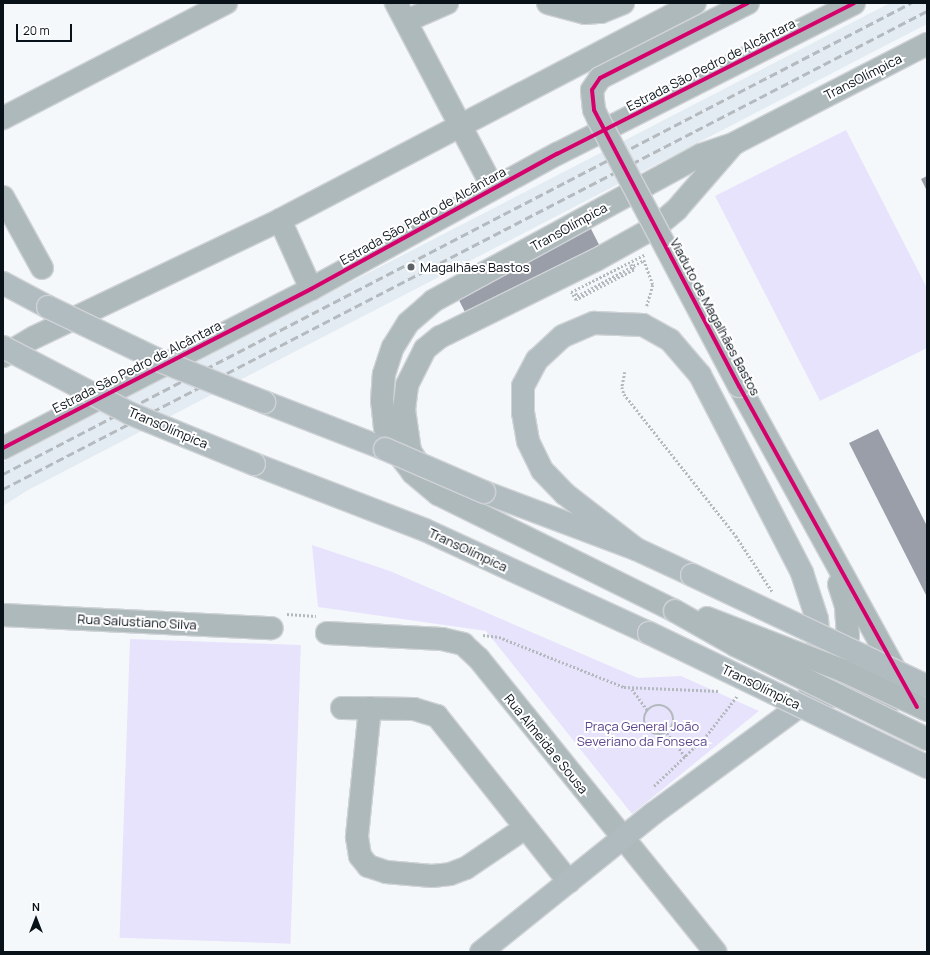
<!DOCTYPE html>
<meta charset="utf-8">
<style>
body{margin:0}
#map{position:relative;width:930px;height:955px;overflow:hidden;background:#f5f8fb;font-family:Manrope,sans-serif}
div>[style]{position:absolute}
.built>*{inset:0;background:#e3ebf3}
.green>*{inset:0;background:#e7e3fc;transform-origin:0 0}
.building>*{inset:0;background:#9a9ea8;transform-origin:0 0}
.path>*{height:2.5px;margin-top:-1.25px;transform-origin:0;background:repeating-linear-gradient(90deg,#b3babd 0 2px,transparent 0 4px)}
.path>.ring{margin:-1.25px;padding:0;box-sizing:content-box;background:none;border:2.5px solid #b3babd;border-radius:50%}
.roads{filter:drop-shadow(1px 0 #d0d3d6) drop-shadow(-1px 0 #d0d3d6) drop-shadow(0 1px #d0d3d6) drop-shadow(0 -1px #d0d3d6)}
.minor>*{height:22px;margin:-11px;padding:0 11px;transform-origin:11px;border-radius:11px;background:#aeb9bc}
.major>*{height:22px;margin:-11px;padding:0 11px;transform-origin:11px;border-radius:11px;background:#afbbbe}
.highway>*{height:22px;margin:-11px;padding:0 11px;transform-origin:11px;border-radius:11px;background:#b1bcc1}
.rail>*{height:3px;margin-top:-1.5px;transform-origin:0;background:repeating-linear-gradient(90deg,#b4babd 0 8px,transparent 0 12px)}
.path-bridge>*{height:2.5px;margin-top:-1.25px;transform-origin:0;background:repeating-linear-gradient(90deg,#b3babd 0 2px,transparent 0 4px)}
.bridges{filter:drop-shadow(1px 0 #d0d3d6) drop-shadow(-1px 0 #d0d3d6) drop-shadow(0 1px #d0d3d6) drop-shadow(0 -1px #d0d3d6)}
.minor-bridge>*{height:22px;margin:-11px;padding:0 11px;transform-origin:11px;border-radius:11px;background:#aeb9bc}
.highway-bridge>*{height:22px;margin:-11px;padding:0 11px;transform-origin:11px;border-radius:11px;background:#b1bcc1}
.cycleway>*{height:4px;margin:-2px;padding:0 2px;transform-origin:2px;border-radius:2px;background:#d6006c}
.dots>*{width:11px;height:11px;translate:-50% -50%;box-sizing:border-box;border:2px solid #fff;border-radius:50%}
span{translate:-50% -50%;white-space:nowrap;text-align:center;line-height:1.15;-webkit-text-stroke:4px #fff;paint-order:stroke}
.street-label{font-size:13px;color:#091219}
.poi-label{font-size:13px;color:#091219}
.left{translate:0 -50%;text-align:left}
.park-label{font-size:13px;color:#5d478e}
.frame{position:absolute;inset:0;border:4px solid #091219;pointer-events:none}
.north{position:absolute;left:16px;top:899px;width:40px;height:40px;-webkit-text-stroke:3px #fff;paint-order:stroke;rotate:0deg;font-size:11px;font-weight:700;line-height:16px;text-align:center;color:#091219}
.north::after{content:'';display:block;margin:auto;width:14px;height:18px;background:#091219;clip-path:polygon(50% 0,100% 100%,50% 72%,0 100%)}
.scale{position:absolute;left:16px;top:24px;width:56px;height:18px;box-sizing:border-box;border:2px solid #091219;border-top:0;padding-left:5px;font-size:12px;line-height:14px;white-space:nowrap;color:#091219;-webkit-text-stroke:3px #fff;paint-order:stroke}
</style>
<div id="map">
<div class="built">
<i style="clip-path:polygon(890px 3px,927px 3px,927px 24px,28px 490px,3px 506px,3px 462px)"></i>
</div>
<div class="green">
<i style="clip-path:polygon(846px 130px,927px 288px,927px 348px,820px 401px,715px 196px)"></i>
<i style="clip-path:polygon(312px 545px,390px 571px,638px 678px,681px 676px,759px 711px,632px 814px,486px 631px,318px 607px)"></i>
<i style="left:130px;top:639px;width:171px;height:299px;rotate:2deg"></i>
</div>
<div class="building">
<i style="clip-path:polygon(927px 176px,927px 191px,921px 179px)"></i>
<i style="left:589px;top:225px;width:30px;height:150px;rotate:63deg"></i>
<i style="clip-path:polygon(878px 429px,927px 526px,927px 597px,849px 443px)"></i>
</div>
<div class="path">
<i style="left:576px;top:293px;width:3px;rotate:72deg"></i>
<i style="left:577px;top:296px;width:76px;rotate:-28.2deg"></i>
<i style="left:644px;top:260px;width:27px;rotate:70deg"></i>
<i style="left:653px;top:285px;width:22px;rotate:106deg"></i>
<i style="left:625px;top:372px;width:15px;rotate:101deg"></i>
<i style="left:622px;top:387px;width:7px;rotate:74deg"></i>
<i style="left:624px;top:394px;width:181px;rotate:51.7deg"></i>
<i style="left:736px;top:536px;width:66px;rotate:56.8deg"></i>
<i style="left:287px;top:614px;width:29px;rotate:4deg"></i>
<i style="left:483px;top:635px;width:16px;rotate:7deg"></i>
<i style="left:499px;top:637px;width:135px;rotate:21.8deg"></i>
<i style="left:624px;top:687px;width:96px;rotate:2.4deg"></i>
<i style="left:632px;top:689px;width:27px;rotate:54deg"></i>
<i class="ring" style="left:644px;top:705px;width:27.5px;height:27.5px"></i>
<i style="left:667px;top:733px;width:31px;rotate:52deg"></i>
<i style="left:654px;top:786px;width:72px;rotate:-43.9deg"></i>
<i style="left:706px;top:736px;width:51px;rotate:-52.2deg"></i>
</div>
<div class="roads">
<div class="minor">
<i style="left:396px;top:3px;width:209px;rotate:62.3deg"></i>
<i style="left:548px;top:3px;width:38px;rotate:15deg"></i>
<i style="left:585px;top:13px;width:16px;rotate:-4deg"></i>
<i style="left:601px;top:12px;width:24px;rotate:-22deg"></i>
<i style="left:406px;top:21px;width:45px;rotate:-23.7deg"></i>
<i style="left:3px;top:118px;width:251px;rotate:-27.3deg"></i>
<i style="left:3px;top:197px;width:81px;rotate:61.2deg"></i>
<i style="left:280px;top:220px;width:76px;rotate:65.8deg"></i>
<i style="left:3px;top:356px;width:37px;rotate:-31deg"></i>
<i style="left:35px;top:337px;width:272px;rotate:-25.5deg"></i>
<i style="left:280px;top:220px;width:468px;rotate:-27.6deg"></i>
<i style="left:739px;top:386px;width:338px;rotate:61.2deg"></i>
<i style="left:3px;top:448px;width:347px;rotate:-27.3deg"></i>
<i style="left:311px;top:289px;width:281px;rotate:-28.8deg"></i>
<i style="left:557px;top:154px;width:333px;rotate:-26.9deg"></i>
<i style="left:421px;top:468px;width:20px;rotate:-123deg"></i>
<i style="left:410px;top:451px;width:41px;rotate:-98.3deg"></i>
<i style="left:404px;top:410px;width:25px;rotate:-83deg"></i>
<i style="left:407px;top:385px;width:40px;rotate:-63.4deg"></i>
<i style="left:425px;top:349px;width:19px;rotate:-39deg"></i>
<i style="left:440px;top:337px;width:174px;rotate:-26.3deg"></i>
<i style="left:596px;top:260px;width:70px;rotate:-29.1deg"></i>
<i style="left:657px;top:226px;width:26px;rotate:-40deg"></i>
<i style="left:677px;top:209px;width:81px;rotate:-49deg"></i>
<i style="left:675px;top:611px;width:264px;rotate:-153.7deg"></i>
<i style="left:438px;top:494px;width:33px;rotate:-140deg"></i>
<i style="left:413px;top:473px;width:30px;rotate:-127deg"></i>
<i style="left:395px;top:449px;width:23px;rotate:-115deg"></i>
<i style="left:385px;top:428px;width:27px;rotate:-96deg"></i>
<i style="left:382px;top:401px;width:27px;rotate:-86deg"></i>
<i style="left:384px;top:374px;width:28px;rotate:-72deg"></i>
<i style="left:393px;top:347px;width:28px;rotate:-58deg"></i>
<i style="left:408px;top:323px;width:33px;rotate:-41deg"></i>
<i style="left:433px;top:301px;width:305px;rotate:-28.6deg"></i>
<i style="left:701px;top:155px;width:36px;rotate:-19deg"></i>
<i style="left:735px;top:143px;width:216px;rotate:-27.3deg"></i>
<i style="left:3px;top:615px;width:269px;rotate:2.8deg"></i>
<i style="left:327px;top:633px;width:115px;rotate:3deg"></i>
<i style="left:442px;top:639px;width:22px;rotate:13deg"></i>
<i style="left:463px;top:644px;width:22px;rotate:43deg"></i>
<i style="left:479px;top:659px;width:376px;rotate:51.1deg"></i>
<i style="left:809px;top:699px;width:43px;rotate:-49.7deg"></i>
<i style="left:837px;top:666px;width:32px;rotate:-70deg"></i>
<i style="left:848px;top:636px;width:30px;rotate:-94deg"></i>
<i style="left:846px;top:606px;width:23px;rotate:-108deg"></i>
<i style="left:342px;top:708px;width:72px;rotate:0.8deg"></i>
<i style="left:414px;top:709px;width:24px;rotate:17deg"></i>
<i style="left:437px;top:716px;width:212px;rotate:51.5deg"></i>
<i style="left:370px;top:708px;width:130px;rotate:95.8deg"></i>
<i style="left:357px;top:837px;width:19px;rotate:81deg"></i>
<i style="left:360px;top:856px;width:13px;rotate:51deg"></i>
<i style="left:368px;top:866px;width:19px;rotate:18deg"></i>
<i style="left:386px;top:872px;width:46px;rotate:5deg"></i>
<i style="left:432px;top:876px;width:18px;rotate:-6deg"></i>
<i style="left:450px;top:874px;width:17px;rotate:-21deg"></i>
<i style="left:466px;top:868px;width:71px;rotate:-34.1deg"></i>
</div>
<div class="major">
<i style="left:481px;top:952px;width:222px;rotate:-38.8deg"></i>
<i style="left:654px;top:813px;width:192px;rotate:-36.3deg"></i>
<i style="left:809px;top:699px;width:50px;rotate:-8deg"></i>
<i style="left:859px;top:692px;width:36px;rotate:11deg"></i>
</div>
<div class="highway">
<i style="left:3px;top:283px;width:51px;rotate:28.1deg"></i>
<i style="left:264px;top:402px;width:130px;rotate:21.2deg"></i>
<i style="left:254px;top:464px;width:183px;rotate:21.1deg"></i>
<i style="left:425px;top:530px;width:247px;rotate:24.7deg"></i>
<i style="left:484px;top:492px;width:162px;rotate:20.6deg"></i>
<i style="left:636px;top:549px;width:62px;rotate:24.9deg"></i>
<i style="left:636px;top:549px;width:90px;rotate:-142.2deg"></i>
<i style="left:565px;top:494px;width:33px;rotate:-134deg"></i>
<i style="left:542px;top:470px;width:32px;rotate:-116deg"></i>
<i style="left:528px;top:441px;width:28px;rotate:-100deg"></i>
<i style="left:523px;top:413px;width:27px;rotate:-90deg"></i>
<i style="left:523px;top:386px;width:30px;rotate:-62deg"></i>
<i style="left:537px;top:360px;width:35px;rotate:-43deg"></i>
<i style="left:563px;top:336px;width:34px;rotate:-23deg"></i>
<i style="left:594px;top:323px;width:49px;rotate:2.3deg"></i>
<i style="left:643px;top:325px;width:31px;rotate:29deg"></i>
<i style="left:670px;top:340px;width:46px;rotate:49.4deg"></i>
<i style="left:700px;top:375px;width:223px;rotate:62.7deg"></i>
<i style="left:802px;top:573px;width:48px;rotate:71.9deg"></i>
<i style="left:817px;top:619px;width:28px;rotate:86deg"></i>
<i style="left:819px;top:647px;width:53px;rotate:100.9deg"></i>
</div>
</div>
<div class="rail">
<i style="left:3px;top:474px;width:1023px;rotate:-27.42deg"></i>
<i style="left:3px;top:489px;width:1040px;rotate:-27.35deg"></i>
</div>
<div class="path-bridge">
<i style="left:631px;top:264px;width:7px;rotate:63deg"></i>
<i style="left:634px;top:270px;width:65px;rotate:152.7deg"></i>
<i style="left:576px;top:300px;width:9px;rotate:-122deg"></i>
<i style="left:571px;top:292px;width:84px;rotate:-26.9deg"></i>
</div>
<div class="bridges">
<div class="minor-bridge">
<i style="left:739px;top:386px;width:300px;rotate:-117.8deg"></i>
<i style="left:599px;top:121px;width:12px;rotate:-114deg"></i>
<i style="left:594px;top:110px;width:20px;rotate:-96deg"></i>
<i style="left:592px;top:90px;width:14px;rotate:-56deg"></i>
<i style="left:600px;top:78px;width:166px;rotate:-26.9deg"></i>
<i style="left:675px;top:611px;width:69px;rotate:29.5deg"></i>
<i style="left:735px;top:645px;width:214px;rotate:26.1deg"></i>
<i style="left:707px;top:618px;width:147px;rotate:21.1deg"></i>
<i style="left:844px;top:671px;width:92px;rotate:25.2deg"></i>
</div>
<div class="highway-bridge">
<i style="left:48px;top:307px;width:127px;rotate:25.6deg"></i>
<i style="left:163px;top:362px;width:109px;rotate:21.6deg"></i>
<i style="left:3px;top:347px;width:142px;rotate:27.6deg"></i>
<i style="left:129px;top:413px;width:135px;rotate:22.2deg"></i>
<i style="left:385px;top:449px;width:108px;rotate:23.5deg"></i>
<i style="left:692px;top:575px;width:260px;rotate:25.3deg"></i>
<i style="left:649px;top:633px;width:309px;rotate:25.7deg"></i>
</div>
</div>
<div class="cycleway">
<i style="left:748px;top:3px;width:166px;rotate:153.1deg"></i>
<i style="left:600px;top:78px;width:14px;rotate:124deg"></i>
<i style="left:592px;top:90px;width:20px;rotate:84deg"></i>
<i style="left:594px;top:110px;width:312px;rotate:62.3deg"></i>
<i style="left:739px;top:386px;width:367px;rotate:61deg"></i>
<i style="left:3px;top:448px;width:347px;rotate:-27.3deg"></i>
<i style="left:311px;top:289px;width:281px;rotate:-28.8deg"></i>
<i style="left:557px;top:154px;width:333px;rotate:-26.9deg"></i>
</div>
<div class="dots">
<i style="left:411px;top:267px;background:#5c6268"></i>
</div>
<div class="street-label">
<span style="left:711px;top:65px;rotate:-27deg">Estrada São Pedro de Alcântara</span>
<span style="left:863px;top:77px;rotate:-27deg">TransOlímpica</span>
<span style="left:423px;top:216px;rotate:-29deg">Estrada São Pedro de Alcântara</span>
<span style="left:569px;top:227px;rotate:-29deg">TransOlímpica</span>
<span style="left:715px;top:317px;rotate:62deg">Viaduto de Magalhães Bastos</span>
<span style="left:137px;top:367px;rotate:-27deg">Estrada São Pedro de Alcântara</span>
<span style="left:168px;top:428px;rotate:23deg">TransOlímpica</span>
<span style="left:468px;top:550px;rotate:25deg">TransOlímpica</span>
<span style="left:137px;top:622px;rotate:3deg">Rua Salustiano Silva</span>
<span style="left:761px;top:687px;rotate:26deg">TransOlímpica</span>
<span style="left:546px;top:744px;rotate:51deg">Rua Almeida e Sousa</span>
</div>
<div class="poi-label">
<span class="left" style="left:420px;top:267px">Magalhães Bastos</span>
</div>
<div class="park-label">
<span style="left:642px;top:734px">Praça General João<br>Severiano da Fonseca</span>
</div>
<div class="frame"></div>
<div class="north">N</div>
<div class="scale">20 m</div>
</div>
